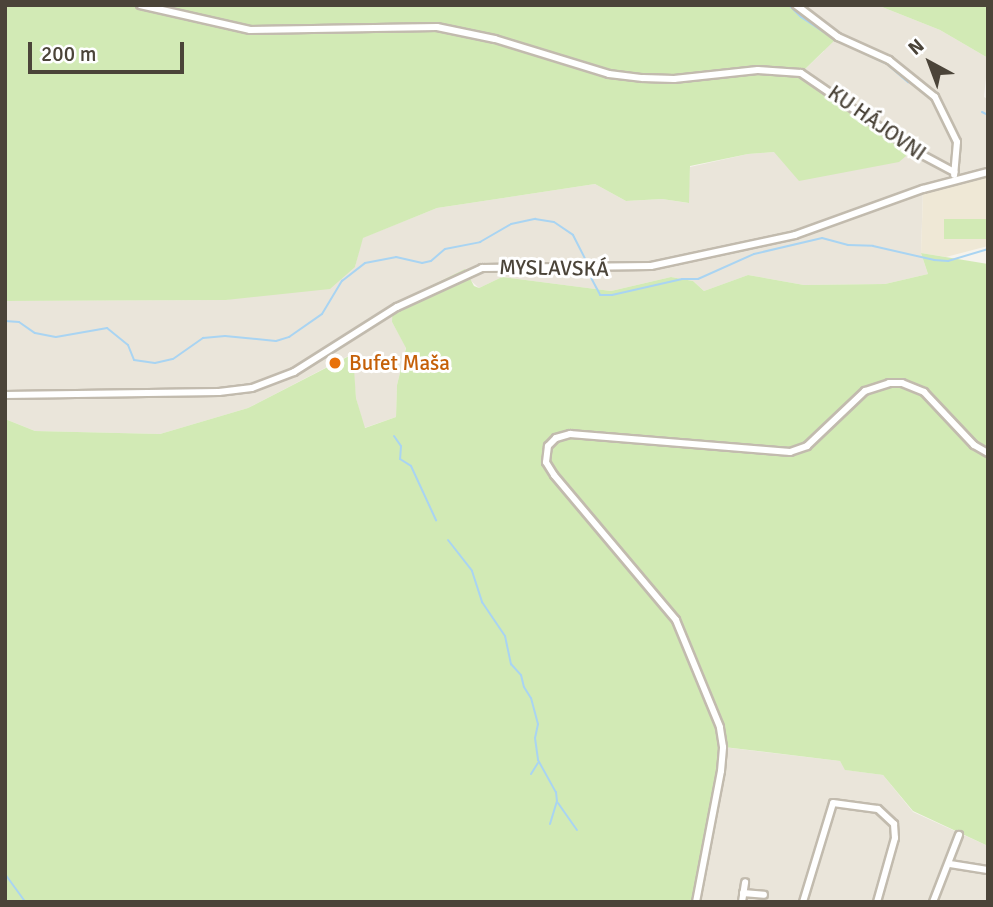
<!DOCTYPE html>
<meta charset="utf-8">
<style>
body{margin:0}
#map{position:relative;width:993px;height:907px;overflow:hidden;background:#f6f3ec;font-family:Signika,sans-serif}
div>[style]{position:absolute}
.residential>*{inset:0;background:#eae5da}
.education>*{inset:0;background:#efe8d6}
.green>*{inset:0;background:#d2eab5;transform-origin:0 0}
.stream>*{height:2px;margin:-1px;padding:0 1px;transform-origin:1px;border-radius:1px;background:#a9d4f2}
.roads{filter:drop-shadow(2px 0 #c2bbae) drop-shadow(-2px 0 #c2bbae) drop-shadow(0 2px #c2bbae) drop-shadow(0 -2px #c2bbae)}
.minor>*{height:6px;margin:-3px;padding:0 3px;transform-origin:3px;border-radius:3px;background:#fff}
.dots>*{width:19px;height:19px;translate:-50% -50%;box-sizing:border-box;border:4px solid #fff;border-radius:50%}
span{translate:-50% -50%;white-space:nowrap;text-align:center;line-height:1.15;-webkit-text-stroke:6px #fff;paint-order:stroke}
.street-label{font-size:21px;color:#4b4439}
.food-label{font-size:21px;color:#c56008}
.left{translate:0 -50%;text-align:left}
.frame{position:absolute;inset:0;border:7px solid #4b4439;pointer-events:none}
.north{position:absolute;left:895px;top:28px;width:70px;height:70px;-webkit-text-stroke:5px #fff;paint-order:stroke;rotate:319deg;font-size:19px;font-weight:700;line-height:28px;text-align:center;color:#4b4439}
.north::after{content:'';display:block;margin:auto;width:24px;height:32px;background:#4b4439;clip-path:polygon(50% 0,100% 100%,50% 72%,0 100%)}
.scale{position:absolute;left:28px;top:42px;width:156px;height:32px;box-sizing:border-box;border:4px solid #4b4439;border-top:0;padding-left:9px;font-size:21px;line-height:24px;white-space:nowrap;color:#4b4439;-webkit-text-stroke:5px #fff;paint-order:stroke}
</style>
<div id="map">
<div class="residential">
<i style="clip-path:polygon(797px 5px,877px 5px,940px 30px,988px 58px,984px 97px,988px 99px,988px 172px,923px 189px,921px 253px,928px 274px,885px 284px,804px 285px,748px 275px,704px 291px,693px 281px,671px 277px,611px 291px,502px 277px,479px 288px,471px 281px,392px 322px,406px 347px,397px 385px,396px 417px,364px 428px,356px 398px,352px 354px,248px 408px,160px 434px,35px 431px,5px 419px,5px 301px,226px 300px,355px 267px,362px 238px,437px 208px,595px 184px,626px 201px,662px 199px,688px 203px,690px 167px,748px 154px,774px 152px,801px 73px,824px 51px)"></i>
<i style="clip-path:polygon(723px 747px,840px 761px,846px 770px,883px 775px,913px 812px,988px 846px,988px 902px,696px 902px)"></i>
</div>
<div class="education">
<i style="clip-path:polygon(988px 177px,988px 246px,946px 257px,921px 253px,923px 194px)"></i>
</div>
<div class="green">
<i style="clip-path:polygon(5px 5px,797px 5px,838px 37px,802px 72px,913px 150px,899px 162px,799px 181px,774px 152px,748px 154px,690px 166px,689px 203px,662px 199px,626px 201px,595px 184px,437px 208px,363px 238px,355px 267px,330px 289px,226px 300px,5px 301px)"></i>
<i style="clip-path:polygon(877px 5px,988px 5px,988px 58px,940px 30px)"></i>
<i style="left:988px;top:219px;width:20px;height:44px;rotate:90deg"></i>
<i style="clip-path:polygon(921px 253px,988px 264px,988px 846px,913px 811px,883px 775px,845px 770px,840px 761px,724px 747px,696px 902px,5px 902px,5px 419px,35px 431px,160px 434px,248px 408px,353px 354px,356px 398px,365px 428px,396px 417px,397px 385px,406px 348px,392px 322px,393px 305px,465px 269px,474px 286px,479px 288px,502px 277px,611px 291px,671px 277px,693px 281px,704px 291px,748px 275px,804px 285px,885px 284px,928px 274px)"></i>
</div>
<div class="stream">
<i style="left:789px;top:5px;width:17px;rotate:45deg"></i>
<i style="left:801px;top:17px;width:42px;rotate:33.3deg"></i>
<i style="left:836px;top:40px;width:56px;rotate:25.2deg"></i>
<i style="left:887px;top:64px;width:28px;rotate:41deg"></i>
<i style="left:982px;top:112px;width:7px;rotate:27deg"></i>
<i style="left:588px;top:272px;width:26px;rotate:62deg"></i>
<i style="left:600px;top:295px;width:12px"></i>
<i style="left:612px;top:295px;width:72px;rotate:-12.9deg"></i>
<i style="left:682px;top:279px;width:16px"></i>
<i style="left:698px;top:279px;width:61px;rotate:-24.1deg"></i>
<i style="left:754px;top:254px;width:70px;rotate:-13.2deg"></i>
<i style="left:822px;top:238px;width:27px;rotate:15deg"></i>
<i style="left:848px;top:245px;width:25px;rotate:2deg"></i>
<i style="left:873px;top:246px;width:63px;rotate:12.9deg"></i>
<i style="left:934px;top:260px;width:14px;rotate:4deg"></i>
<i style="left:948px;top:261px;width:42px;rotate:-16.7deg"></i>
<i style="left:5px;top:321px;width:14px;rotate:4deg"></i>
<i style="left:19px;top:322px;width:19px;rotate:35deg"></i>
<i style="left:35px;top:333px;width:21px;rotate:11deg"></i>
<i style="left:56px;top:337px;width:52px;rotate:-10deg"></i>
<i style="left:107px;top:328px;width:27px;rotate:39deg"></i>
<i style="left:128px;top:345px;width:16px;rotate:68deg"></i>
<i style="left:134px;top:360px;width:21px;rotate:8deg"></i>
<i style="left:155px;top:363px;width:18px;rotate:-13deg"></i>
<i style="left:173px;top:359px;width:37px;rotate:-35deg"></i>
<i style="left:203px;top:338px;width:22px;rotate:-5deg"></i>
<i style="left:225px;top:336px;width:51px;rotate:5.6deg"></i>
<i style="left:276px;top:341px;width:14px;rotate:-17deg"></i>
<i style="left:289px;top:337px;width:40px;rotate:-34.9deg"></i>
<i style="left:322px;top:314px;width:39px;rotate:-59deg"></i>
<i style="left:342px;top:281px;width:29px;rotate:-38deg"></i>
<i style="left:365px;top:263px;width:32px;rotate:-11deg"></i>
<i style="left:396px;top:257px;width:27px;rotate:13deg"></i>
<i style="left:422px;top:263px;width:9px;rotate:-13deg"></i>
<i style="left:431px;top:261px;width:18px;rotate:-41deg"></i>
<i style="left:445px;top:249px;width:36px;rotate:-11deg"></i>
<i style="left:480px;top:242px;width:36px;rotate:-30deg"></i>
<i style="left:511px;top:224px;width:25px;rotate:-12deg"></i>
<i style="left:535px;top:219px;width:19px;rotate:9deg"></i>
<i style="left:554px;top:222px;width:23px;rotate:34deg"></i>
<i style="left:573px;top:235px;width:29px;rotate:63deg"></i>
<i style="left:394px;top:436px;width:12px;rotate:55deg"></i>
<i style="left:401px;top:446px;width:13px;rotate:94deg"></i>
<i style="left:400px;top:459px;width:13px;rotate:32deg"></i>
<i style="left:411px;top:466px;width:60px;rotate:65.2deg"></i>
<i style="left:448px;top:540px;width:39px;rotate:52deg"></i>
<i style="left:472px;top:571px;width:33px;rotate:72deg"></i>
<i style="left:482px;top:602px;width:41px;rotate:55.9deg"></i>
<i style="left:505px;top:636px;width:29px;rotate:78deg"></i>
<i style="left:511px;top:664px;width:15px;rotate:48deg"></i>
<i style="left:521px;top:675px;width:12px;rotate:76deg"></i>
<i style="left:524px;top:687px;width:13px;rotate:58deg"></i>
<i style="left:531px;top:698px;width:27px;rotate:75deg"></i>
<i style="left:538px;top:724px;width:14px;rotate:102deg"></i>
<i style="left:535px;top:738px;width:22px;rotate:82deg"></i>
<i style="left:538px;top:760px;width:37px;rotate:61deg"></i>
<i style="left:556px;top:792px;width:9px;rotate:84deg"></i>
<i style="left:557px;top:801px;width:24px;rotate:107deg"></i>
<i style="left:531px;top:774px;width:13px;rotate:-58deg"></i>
<i style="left:558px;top:803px;width:33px;rotate:55deg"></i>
<i style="left:5px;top:861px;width:11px;rotate:90deg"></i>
<i style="left:5px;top:874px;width:34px;rotate:54deg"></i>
</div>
<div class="roads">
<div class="minor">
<i style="left:140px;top:5px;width:113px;rotate:12.8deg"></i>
<i style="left:250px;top:30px;width:187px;rotate:-0.9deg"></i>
<i style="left:437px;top:27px;width:59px;rotate:11.7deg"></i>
<i style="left:495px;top:39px;width:119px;rotate:17.1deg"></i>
<i style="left:609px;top:74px;width:34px;rotate:7deg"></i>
<i style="left:643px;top:78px;width:31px;rotate:2deg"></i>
<i style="left:674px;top:79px;width:84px;rotate:-6.1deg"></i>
<i style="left:758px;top:70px;width:43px;rotate:4deg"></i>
<i style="left:801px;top:73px;width:136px;rotate:34.5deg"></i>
<i style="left:913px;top:150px;width:47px;rotate:28.2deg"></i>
<i style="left:796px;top:5px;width:53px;rotate:37.3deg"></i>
<i style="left:838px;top:37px;width:56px;rotate:24.3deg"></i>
<i style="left:889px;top:60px;width:59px;rotate:38.8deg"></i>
<i style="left:935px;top:97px;width:50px;rotate:63.9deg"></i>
<i style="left:957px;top:142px;width:33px;rotate:95deg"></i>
<i style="left:5px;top:395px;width:214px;rotate:-0.8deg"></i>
<i style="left:219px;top:392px;width:33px;rotate:-7deg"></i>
<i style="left:252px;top:388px;width:45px;rotate:-20.9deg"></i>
<i style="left:294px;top:372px;width:122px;rotate:-32.3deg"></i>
<i style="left:397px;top:307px;width:94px;rotate:-24.6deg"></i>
<i style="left:482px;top:268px;width:169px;rotate:-0.7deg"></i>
<i style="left:651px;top:266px;width:147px;rotate:-12.1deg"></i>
<i style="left:795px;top:235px;width:136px;rotate:-19.8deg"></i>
<i style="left:923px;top:189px;width:67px;rotate:-14.7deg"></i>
<i style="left:950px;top:864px;width:38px;rotate:9deg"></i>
<i style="left:743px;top:893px;width:21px;rotate:5deg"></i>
<i style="left:696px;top:902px;width:133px;rotate:-79.2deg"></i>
<i style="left:721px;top:771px;width:24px;rotate:-85deg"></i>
<i style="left:723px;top:747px;width:20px;rotate:-99deg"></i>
<i style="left:720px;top:727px;width:116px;rotate:-112.4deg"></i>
<i style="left:676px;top:620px;width:189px;rotate:-130.1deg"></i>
<i style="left:554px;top:475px;width:15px;rotate:-122deg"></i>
<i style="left:546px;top:462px;width:16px;rotate:-83deg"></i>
<i style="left:548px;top:446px;width:11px;rotate:-45deg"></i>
<i style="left:556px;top:438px;width:15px;rotate:-16deg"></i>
<i style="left:570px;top:434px;width:221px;rotate:4.7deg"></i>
<i style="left:790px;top:452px;width:18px;rotate:-19deg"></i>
<i style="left:807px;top:446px;width:80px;rotate:-43.5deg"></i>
<i style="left:865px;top:391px;width:25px;rotate:-18deg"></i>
<i style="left:889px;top:383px;width:13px"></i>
<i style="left:902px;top:383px;width:24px;rotate:22deg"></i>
<i style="left:924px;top:392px;width:73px;rotate:46.7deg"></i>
<i style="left:974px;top:445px;width:16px;rotate:30deg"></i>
<i style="left:742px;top:902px;width:20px;rotate:-81deg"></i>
<i style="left:803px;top:902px;width:103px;rotate:-73.1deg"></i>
<i style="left:833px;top:803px;width:45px;rotate:7.6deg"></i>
<i style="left:878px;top:809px;width:22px;rotate:43deg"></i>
<i style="left:894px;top:824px;width:14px;rotate:86deg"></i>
<i style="left:895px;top:838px;width:66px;rotate:105.7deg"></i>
<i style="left:933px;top:902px;width:72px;rotate:-68.8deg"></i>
</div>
</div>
<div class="dots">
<i style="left:335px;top:363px;background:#e8710a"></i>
</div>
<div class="street-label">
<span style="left:877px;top:123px;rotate:35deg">KU HÁJOVNI</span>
<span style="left:554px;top:268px;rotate:1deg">MYSLAVSKÁ</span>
</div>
<div class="food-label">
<span class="left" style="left:349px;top:363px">Bufet Maša</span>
</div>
<div class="frame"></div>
<div class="north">N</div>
<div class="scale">200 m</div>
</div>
